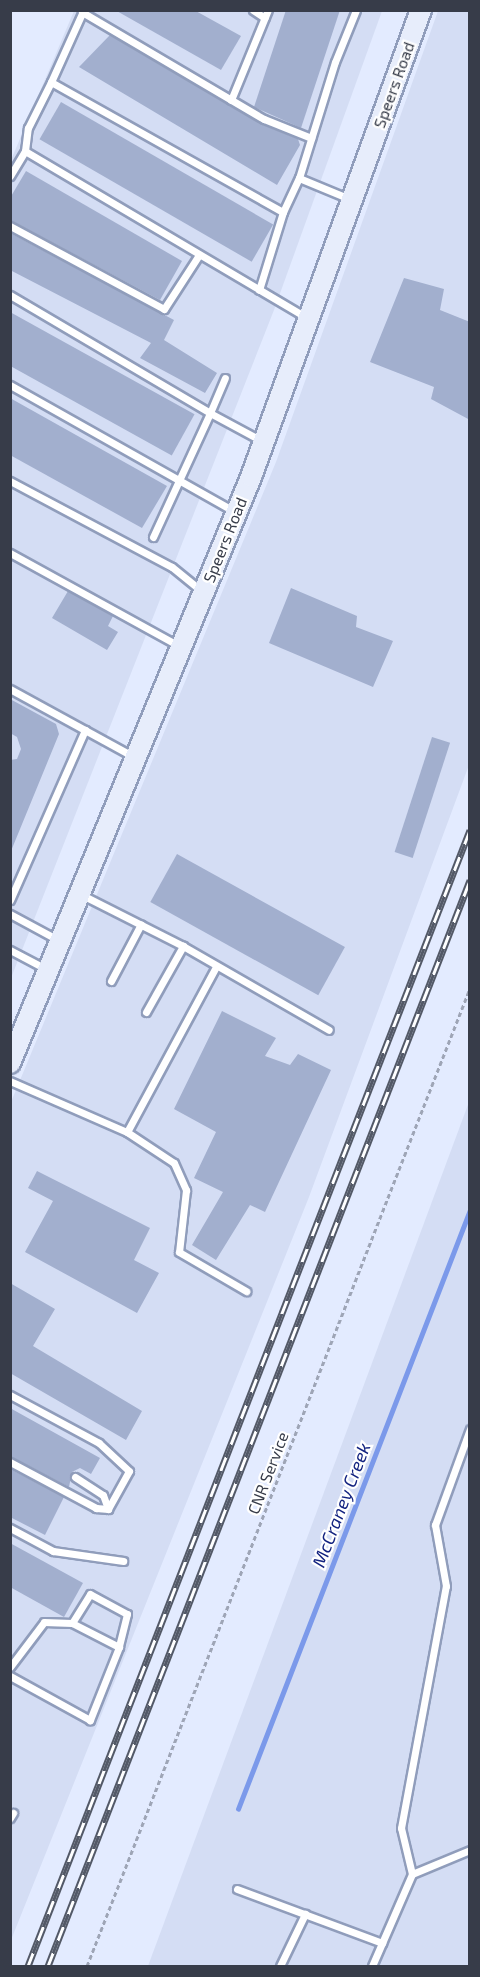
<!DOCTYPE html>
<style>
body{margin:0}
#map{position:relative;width:480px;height:1977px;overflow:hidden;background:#e3ebff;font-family:"Exo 2",sans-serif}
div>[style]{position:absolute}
.built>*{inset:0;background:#d4ddf4}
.stream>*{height:4.5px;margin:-2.25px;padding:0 2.25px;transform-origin:2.25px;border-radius:2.25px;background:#7b99ea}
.building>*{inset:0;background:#a2afce;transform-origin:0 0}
.path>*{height:3px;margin-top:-1.5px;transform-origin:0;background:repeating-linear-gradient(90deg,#9ea5b6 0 4.5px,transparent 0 7.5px)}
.roads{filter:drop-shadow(2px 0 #909dbb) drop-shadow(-2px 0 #909dbb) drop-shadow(0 2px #909dbb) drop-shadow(0 -2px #909dbb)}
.service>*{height:7px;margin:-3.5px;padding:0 3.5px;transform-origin:3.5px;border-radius:3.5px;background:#fff}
.secondary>*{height:20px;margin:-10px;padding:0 10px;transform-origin:10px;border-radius:10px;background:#e7edfb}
.rail>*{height:7px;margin-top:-3.5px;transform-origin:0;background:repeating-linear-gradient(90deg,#fff 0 14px,#535967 0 28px);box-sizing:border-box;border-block:2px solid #535967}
span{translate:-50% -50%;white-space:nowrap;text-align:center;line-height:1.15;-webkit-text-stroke:4.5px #fff;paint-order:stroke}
.street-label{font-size:16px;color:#373c49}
.water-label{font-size:18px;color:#132380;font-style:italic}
.frame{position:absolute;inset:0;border:12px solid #373c49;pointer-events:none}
</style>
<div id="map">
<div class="built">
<i style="clip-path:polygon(74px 11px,382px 11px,274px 310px,11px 978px,11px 160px)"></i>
<i style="clip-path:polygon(438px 11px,469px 11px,469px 765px,309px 1197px,11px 1940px,11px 1102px,276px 462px)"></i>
<i style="clip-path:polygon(469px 1102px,469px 1966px,148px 1966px)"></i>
</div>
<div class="stream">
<i style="left:238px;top:1809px;width:642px;rotate:-68.83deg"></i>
</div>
<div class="building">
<i style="clip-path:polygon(115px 10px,194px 10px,241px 36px,221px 70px)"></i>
<i style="clip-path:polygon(286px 10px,340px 10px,301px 128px,254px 107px)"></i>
<i style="clip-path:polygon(110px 35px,261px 124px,298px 139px,300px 145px,277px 185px,79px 67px)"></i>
<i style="left:61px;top:102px;width:245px;height:43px;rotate:30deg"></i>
<i style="clip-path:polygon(26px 171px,182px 261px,160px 300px,10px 220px,10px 198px)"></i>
<i style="clip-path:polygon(10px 233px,174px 320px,164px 340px,217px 373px,205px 393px,140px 358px,151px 343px,10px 270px)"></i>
<i style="clip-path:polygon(404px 278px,444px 289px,440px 310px,470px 322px,470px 420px,431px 399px,434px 387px,370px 362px)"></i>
<i style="left:10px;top:312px;width:211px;height:47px;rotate:29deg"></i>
<i style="clip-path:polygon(10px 398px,167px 486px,142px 528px,10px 455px)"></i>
<i style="clip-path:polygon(291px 588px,357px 616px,356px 627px,393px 641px,373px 687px,269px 643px)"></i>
<i style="clip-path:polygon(68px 591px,113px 616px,108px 626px,118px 632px,107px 650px,52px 618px)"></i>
<i style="clip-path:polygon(10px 699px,56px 724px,59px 734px,11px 851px,10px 760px,17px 759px,21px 749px,17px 737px,10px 733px)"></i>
<i style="left:432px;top:737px;width:19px;height:121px;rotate:18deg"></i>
<i style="left:177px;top:854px;width:192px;height:55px;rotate:29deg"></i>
<i style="clip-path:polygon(222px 1011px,276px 1038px,265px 1056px,290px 1065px,298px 1054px,331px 1070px,265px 1212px,250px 1205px,216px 1260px,192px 1245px,223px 1192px,194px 1178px,216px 1132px,174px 1109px)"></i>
<i style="clip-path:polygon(37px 1171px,150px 1228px,134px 1260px,159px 1273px,137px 1313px,25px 1252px,53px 1201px,28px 1188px)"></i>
<i style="clip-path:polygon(10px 1283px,55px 1309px,33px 1346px,142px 1411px,126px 1440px,10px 1373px)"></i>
<i style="clip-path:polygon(10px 1408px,100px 1458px,91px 1474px,80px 1468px,72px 1472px,69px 1487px,10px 1456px)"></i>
<i style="clip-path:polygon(10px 1469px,64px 1497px,45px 1535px,10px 1517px)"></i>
<i style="clip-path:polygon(10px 1543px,83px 1583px,64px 1617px,10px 1587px)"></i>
</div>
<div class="path">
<i style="left:87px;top:1966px;width:1050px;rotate:-68.61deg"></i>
</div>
<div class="roads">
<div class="service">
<i style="left:253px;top:10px;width:14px;rotate:34deg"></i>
<i style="left:82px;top:12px;width:211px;rotate:30.5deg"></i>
<i style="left:264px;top:119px;width:51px;rotate:22deg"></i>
<i style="left:51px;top:82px;width:78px;rotate:-65.7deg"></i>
<i style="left:231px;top:100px;width:97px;rotate:-67.7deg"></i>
<i style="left:25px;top:151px;width:23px;rotate:-83deg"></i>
<i style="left:28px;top:128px;width:51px;rotate:-63.4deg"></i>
<i style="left:51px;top:82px;width:266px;rotate:29.3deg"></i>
<i style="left:10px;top:176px;width:29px;rotate:-59deg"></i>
<i style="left:25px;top:151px;width:328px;rotate:30.6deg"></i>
<i style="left:299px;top:178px;width:121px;rotate:-72.8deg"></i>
<i style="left:335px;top:62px;width:56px;rotate:-68deg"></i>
<i style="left:10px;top:226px;width:175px;rotate:28.3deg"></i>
<i style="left:164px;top:309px;width:64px;rotate:-57.1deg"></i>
<i style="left:259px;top:290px;width:82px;rotate:-72.9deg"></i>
<i style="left:283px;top:212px;width:38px;rotate:-65deg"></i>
<i style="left:299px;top:178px;width:55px;rotate:22.4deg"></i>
<i style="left:10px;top:295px;width:232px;rotate:30.5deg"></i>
<i style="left:210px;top:413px;width:38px;rotate:-67deg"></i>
<i style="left:10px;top:385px;width:257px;rotate:29.4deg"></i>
<i style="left:10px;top:481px;width:183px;rotate:28deg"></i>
<i style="left:172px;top:567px;width:38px;rotate:39deg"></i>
<i style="left:153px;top:537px;width:136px;rotate:-65.3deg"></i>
<i style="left:210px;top:413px;width:59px;rotate:28.3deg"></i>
<i style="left:10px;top:553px;width:193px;rotate:28.8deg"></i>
<i style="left:10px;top:689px;width:141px;rotate:28.7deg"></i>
<i style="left:80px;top:894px;width:115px;rotate:26.8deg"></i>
<i style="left:183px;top:946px;width:168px;rotate:29.9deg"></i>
<i style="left:10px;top:900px;width:186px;rotate:-66.2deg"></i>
<i style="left:10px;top:914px;width:55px;rotate:28.4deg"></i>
<i style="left:10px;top:950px;width:41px;rotate:27.8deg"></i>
<i style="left:111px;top:981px;width:64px;rotate:-62.2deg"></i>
<i style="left:146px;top:1012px;width:76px;rotate:-60.7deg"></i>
<i style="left:10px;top:1081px;width:128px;rotate:23.6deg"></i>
<i style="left:127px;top:1132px;width:187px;rotate:-61.7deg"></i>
<i style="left:127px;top:1132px;width:56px;rotate:33.4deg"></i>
<i style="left:174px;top:1163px;width:30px;rotate:66deg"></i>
<i style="left:186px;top:1190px;width:62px;rotate:96.4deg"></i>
<i style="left:179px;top:1252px;width:78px;rotate:30.2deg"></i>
<i style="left:10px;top:1395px;width:101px;rotate:28.3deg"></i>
<i style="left:99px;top:1443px;width:41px;rotate:43deg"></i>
<i style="left:129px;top:1471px;width:43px;rotate:118.9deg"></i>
<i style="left:10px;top:1462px;width:98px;rotate:28.1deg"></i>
<i style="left:96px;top:1508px;width:12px;rotate:5deg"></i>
<i style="left:75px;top:1477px;width:33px;rotate:33deg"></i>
<i style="left:103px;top:1495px;width:15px;rotate:70deg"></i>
<i style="left:10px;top:1528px;width:49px;rotate:28.1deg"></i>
<i style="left:53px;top:1551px;width:71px;rotate:8.1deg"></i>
<i style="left:72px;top:1623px;width:34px;rotate:-58deg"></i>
<i style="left:90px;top:1594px;width:42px;rotate:28.4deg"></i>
<i style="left:127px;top:1614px;width:34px;rotate:104deg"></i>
<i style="left:10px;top:1667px;width:56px;rotate:-52.9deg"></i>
<i style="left:44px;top:1622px;width:28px;rotate:2deg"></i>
<i style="left:72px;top:1623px;width:53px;rotate:27.1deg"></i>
<i style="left:119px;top:1647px;width:79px;rotate:111.7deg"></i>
<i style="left:90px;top:1720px;width:91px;rotate:-151.2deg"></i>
<i style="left:10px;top:1818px;width:6px;rotate:-59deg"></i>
<i style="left:412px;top:1874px;width:47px;rotate:-103.4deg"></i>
<i style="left:401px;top:1828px;width:246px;rotate:-79.5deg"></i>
<i style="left:446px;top:1586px;width:62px;rotate:-100.2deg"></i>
<i style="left:435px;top:1525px;width:102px;rotate:-70deg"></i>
<i style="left:237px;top:1889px;width:155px;rotate:20.4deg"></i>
<i style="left:280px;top:1966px;width:58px;rotate:-64.3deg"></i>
<i style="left:372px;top:1966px;width:100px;rotate:-66.5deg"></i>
<i style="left:412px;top:1874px;width:63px;rotate:-22.5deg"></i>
</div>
<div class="secondary">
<i style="left:10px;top:1063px;width:634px;rotate:-67.64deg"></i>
<i style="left:251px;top:477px;width:497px;rotate:-70deg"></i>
</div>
</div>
<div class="rail">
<i style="left:28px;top:1966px;width:1219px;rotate:-68.74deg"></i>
<i style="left:48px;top:1966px;width:1165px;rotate:-68.76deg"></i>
</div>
<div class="street-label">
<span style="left:394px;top:85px;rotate:-70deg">Speers Road</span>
<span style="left:225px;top:540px;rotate:-68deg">Speers Road</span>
<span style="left:268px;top:1473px;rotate:-69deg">CNR Service</span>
</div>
<div class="water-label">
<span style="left:341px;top:1505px;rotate:-69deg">McCraney Creek</span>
</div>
<div class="frame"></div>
</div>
